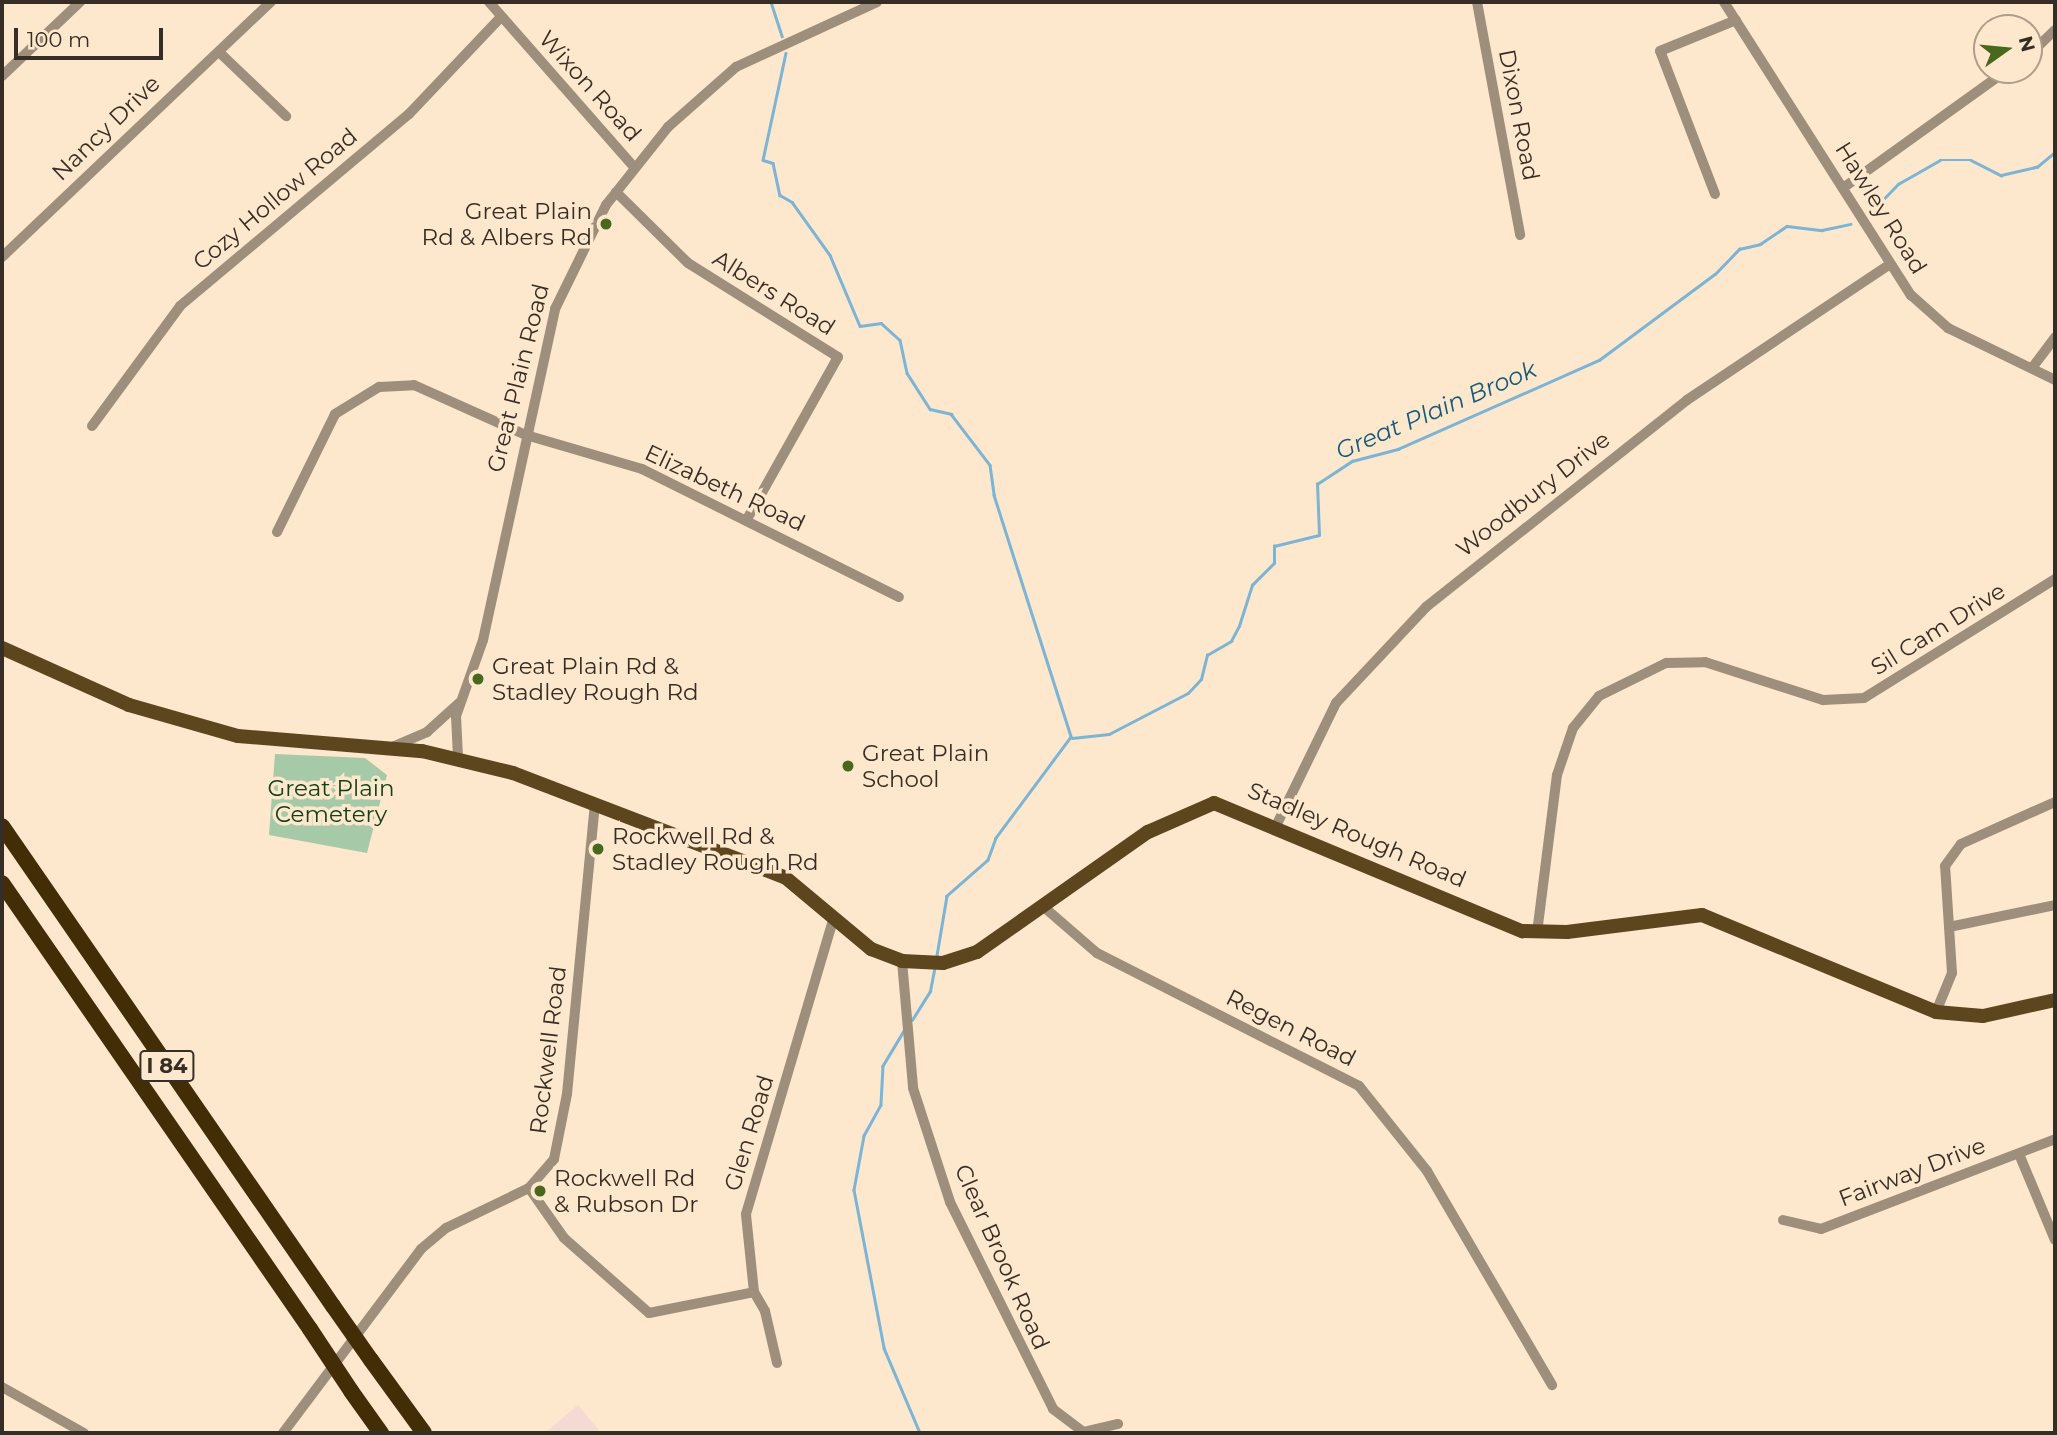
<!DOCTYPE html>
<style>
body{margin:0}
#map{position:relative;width:2057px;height:1435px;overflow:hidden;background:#fde7cd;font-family:Montserrat,sans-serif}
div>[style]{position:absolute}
.industrial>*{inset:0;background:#f4dad3}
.green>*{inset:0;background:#a6caa8}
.stream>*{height:2.5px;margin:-1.25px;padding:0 1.25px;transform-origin:1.25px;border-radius:1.25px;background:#7bb4d4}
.minor>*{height:10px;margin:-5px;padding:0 5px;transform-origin:5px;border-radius:5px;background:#9d8f7b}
.major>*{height:14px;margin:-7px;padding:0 7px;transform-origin:7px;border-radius:7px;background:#5d451e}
.highway>*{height:16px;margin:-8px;padding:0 8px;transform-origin:8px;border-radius:8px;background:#422d06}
.highway-bridge>*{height:16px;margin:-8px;padding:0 8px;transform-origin:8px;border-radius:8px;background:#422d06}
.dots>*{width:19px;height:19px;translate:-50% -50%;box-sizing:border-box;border:4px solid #fde7cd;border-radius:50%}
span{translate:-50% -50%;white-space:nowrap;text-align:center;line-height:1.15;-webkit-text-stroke:7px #fde7cd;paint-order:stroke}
.shield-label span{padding:2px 5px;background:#fde7cd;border:2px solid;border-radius:5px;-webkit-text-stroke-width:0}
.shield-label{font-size:21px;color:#362e24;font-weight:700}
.street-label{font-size:23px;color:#362e24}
.poi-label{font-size:23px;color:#362e24}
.right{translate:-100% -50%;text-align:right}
.left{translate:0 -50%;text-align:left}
.park-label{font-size:23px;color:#114119}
.water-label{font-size:24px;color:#145b7a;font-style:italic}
.frame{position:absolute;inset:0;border:4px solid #362e24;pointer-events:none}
.north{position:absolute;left:1973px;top:14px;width:70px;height:70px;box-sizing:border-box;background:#fde7cd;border:2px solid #ad9d89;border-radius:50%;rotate:75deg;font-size:19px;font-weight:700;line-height:28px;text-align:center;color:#362e24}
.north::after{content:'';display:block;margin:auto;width:24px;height:32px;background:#48681d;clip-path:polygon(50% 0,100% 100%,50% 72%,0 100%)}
.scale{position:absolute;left:14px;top:28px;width:149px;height:32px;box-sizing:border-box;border:4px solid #362e24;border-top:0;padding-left:9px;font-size:21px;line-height:24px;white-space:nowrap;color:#362e24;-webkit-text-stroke:5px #fde7cd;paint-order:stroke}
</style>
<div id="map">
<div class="industrial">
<i style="clip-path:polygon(578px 1405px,601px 1433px,545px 1433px)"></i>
</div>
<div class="green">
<i style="clip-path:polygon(275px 754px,365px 758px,387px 775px,367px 853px,269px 835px)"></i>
</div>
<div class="stream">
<i style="left:771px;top:2px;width:36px;rotate:72deg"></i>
<i style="left:786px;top:53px;width:109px;rotate:102.1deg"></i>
<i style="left:763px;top:160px;width:10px;rotate:17deg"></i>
<i style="left:773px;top:163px;width:33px;rotate:78deg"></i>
<i style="left:780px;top:195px;width:14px;rotate:30deg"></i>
<i style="left:792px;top:202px;width:65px;rotate:54.4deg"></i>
<i style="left:830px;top:255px;width:77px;rotate:67.1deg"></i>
<i style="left:860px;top:326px;width:21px;rotate:-8deg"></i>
<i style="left:881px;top:323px;width:25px;rotate:42deg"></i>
<i style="left:900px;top:340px;width:34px;rotate:78deg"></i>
<i style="left:907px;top:373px;width:43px;rotate:57.4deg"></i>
<i style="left:930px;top:409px;width:22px;rotate:13deg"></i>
<i style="left:951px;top:414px;width:64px;rotate:52.6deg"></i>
<i style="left:990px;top:465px;width:30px;rotate:82deg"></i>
<i style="left:994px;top:495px;width:254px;rotate:72.3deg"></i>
<i style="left:1071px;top:737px;width:126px;rotate:126.6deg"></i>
<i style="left:996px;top:838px;width:23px;rotate:110deg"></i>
<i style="left:988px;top:860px;width:55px;rotate:138.7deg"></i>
<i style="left:947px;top:896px;width:61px;rotate:99.5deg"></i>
<i style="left:1871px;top:212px;width:39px;rotate:-46deg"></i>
<i style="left:1898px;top:184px;width:48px;rotate:-29.7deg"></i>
<i style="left:1940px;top:160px;width:31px"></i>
<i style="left:1971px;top:160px;width:34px;rotate:27deg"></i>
<i style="left:2001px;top:175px;width:37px;rotate:-13deg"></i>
<i style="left:2037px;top:167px;width:23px;rotate:-40deg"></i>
<i style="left:1072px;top:738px;width:37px;rotate:-6deg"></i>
<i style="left:1109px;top:734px;width:89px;rotate:-27.4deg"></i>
<i style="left:1188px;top:693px;width:19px;rotate:-47deg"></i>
<i style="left:1201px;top:679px;width:25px;rotate:-76deg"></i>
<i style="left:1207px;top:655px;width:28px;rotate:-30deg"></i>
<i style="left:1231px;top:641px;width:17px;rotate:-62deg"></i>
<i style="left:1239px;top:626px;width:43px;rotate:-72.4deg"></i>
<i style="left:1252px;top:585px;width:31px;rotate:-45deg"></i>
<i style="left:1274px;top:563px;width:17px;rotate:-90deg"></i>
<i style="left:1274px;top:546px;width:46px;rotate:-13.7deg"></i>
<i style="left:1319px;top:535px;width:51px;rotate:-92.2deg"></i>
<i style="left:1317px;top:484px;width:42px;rotate:-33.3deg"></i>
<i style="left:1352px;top:461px;width:48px;rotate:-14.6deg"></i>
<i style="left:1398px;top:449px;width:220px;rotate:-23.9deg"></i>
<i style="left:1599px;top:360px;width:144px;rotate:-36.6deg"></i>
<i style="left:1715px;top:274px;width:35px;rotate:-46deg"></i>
<i style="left:1739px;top:249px;width:22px;rotate:-13deg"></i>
<i style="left:1760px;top:244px;width:32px;rotate:-34deg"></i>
<i style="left:1787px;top:226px;width:35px;rotate:7deg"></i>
<i style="left:1822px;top:230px;width:29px;rotate:-12deg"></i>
<i style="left:912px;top:1020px;width:34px;rotate:-58deg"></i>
<i style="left:930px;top:991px;width:25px;rotate:-79deg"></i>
<i style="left:904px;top:1031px;width:41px;rotate:121deg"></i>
<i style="left:883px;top:1066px;width:39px;rotate:93deg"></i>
<i style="left:881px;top:1105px;width:35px;rotate:119deg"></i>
<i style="left:864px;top:1136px;width:55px;rotate:100.5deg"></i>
<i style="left:854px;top:1190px;width:161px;rotate:79.2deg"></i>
<i style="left:884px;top:1348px;width:92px;rotate:67deg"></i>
</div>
<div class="minor">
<i style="left:489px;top:2px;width:218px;rotate:48.7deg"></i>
<i style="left:1477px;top:2px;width:237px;rotate:79.5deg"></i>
<i style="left:1724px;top:2px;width:348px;rotate:57.5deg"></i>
<i style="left:1911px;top:295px;width:50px;rotate:41.7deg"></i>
<i style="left:1948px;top:328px;width:119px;rotate:25.9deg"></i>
<i style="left:219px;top:52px;width:93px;rotate:43.7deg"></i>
<i style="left:2029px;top:55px;width:36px;rotate:-44deg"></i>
<i style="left:2px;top:76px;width:108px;rotate:-43.5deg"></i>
<i style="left:1843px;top:188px;width:202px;rotate:-35.7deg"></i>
<i style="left:616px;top:192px;width:101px;rotate:44.6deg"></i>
<i style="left:688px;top:263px;width:177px;rotate:32.1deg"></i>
<i style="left:838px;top:357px;width:186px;rotate:119.3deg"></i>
<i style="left:1715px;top:194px;width:153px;rotate:-111deg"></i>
<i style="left:1660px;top:51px;width:82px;rotate:-22.2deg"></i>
<i style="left:2px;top:257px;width:371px;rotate:-43.5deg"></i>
<i style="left:2032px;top:368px;width:39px;rotate:-53deg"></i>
<i style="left:92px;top:426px;width:149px;rotate:-53.7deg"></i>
<i style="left:180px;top:306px;width:299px;rotate:-40deg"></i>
<i style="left:409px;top:114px;width:134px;rotate:-46.5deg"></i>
<i style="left:277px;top:532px;width:131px;rotate:-63.8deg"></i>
<i style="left:335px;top:414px;width:52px;rotate:-31.5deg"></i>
<i style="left:379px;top:387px;width:35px;rotate:-3deg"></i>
<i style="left:414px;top:385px;width:123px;rotate:24.1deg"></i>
<i style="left:526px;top:435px;width:121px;rotate:16.3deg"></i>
<i style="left:642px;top:469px;width:287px;rotate:26.5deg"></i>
<i style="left:392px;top:747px;width:38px;rotate:-23deg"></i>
<i style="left:427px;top:732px;width:43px;rotate:-42.2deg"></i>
<i style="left:458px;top:757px;width:41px;rotate:-92.8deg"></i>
<i style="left:456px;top:716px;width:81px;rotate:-70.4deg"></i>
<i style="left:483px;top:640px;width:339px;rotate:-77.7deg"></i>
<i style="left:555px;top:309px;width:116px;rotate:-63.9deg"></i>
<i style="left:606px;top:205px;width:100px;rotate:-51.5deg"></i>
<i style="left:668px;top:127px;width:91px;rotate:-41.4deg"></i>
<i style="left:736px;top:67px;width:155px;rotate:-24.7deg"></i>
<i style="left:1276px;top:826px;width:137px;rotate:-64deg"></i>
<i style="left:1336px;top:703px;width:132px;rotate:-46.8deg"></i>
<i style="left:1426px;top:607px;width:333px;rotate:-38.4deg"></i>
<i style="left:1687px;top:400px;width:243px;rotate:-33.8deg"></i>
<i style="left:1045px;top:908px;width:69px;rotate:40.9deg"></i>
<i style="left:1097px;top:953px;width:294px;rotate:26.9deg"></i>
<i style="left:1359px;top:1086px;width:109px;rotate:51.3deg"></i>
<i style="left:1427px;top:1171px;width:248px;rotate:59.7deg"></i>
<i style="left:1949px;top:927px;width:108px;rotate:-11.7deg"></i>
<i style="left:1537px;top:933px;width:159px;rotate:-82.8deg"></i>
<i style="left:1557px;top:775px;width:50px;rotate:-71.2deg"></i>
<i style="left:1573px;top:728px;width:41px;rotate:-50.9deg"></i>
<i style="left:1599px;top:696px;width:75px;rotate:-26.2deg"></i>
<i style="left:1666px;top:663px;width:39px;rotate:-1deg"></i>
<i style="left:1705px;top:662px;width:124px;rotate:17.9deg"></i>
<i style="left:1823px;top:700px;width:41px;rotate:-2.8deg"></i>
<i style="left:1864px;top:698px;width:225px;rotate:-31.9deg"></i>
<i style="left:902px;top:961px;width:127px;rotate:85deg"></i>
<i style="left:913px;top:1088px;width:120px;rotate:72deg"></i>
<i style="left:950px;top:1202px;width:231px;rotate:63.5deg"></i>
<i style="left:1053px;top:1409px;width:38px;rotate:37deg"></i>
<i style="left:1083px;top:1432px;width:36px;rotate:-13deg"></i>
<i style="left:1936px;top:1012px;width:42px;rotate:-67.7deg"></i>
<i style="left:1952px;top:973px;width:107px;rotate:-93.7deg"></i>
<i style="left:1945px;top:866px;width:27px;rotate:-54deg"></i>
<i style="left:1961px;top:844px;width:103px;rotate:-24.1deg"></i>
<i style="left:2019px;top:1154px;width:93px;rotate:67.3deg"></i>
<i style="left:529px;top:1188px;width:61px;rotate:55deg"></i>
<i style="left:564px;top:1238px;width:113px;rotate:41.4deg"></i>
<i style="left:649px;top:1313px;width:107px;rotate:-11.3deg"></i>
<i style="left:1783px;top:1220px;width:39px;rotate:13deg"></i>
<i style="left:1821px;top:1229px;width:251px;rotate:-21deg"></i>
<i style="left:777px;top:1363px;width:53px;rotate:-103deg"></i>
<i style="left:765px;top:1311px;width:22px;rotate:-120deg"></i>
<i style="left:754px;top:1292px;width:78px;rotate:-95.9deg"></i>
<i style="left:746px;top:1214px;width:310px;rotate:-73.5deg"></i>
<i style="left:2px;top:1387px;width:94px;rotate:29.3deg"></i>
<i style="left:283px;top:1433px;width:230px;rotate:-53.1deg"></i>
<i style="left:421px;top:1249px;width:33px;rotate:-40deg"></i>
<i style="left:446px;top:1228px;width:92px;rotate:-25.7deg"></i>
<i style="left:529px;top:1188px;width:38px;rotate:-49deg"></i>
<i style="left:554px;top:1159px;width:66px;rotate:-78.7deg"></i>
<i style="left:567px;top:1094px;width:290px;rotate:-84.5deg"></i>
</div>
<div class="major">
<i style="left:2px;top:648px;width:139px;rotate:24.2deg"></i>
<i style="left:129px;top:705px;width:113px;rotate:15.9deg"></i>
<i style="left:238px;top:736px;width:185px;rotate:4.7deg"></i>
<i style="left:422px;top:751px;width:94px;rotate:13.6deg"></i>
<i style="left:513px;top:773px;width:292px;rotate:21deg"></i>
<i style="left:786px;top:878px;width:111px;rotate:39.9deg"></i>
<i style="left:871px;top:949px;width:33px;rotate:21deg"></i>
<i style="left:902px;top:961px;width:41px;rotate:2.8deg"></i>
<i style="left:943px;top:963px;width:36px;rotate:-18deg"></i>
<i style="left:977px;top:952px;width:209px;rotate:-35.1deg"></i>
<i style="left:1148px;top:832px;width:72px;rotate:-23.7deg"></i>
<i style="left:1214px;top:803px;width:334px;rotate:22.6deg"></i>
<i style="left:1522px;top:931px;width:45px;rotate:1.3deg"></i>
<i style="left:1567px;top:932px;width:136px;rotate:-7.2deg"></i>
<i style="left:1702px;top:915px;width:253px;rotate:22.5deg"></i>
<i style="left:1936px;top:1012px;width:47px;rotate:4.9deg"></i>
<i style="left:1983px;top:1016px;width:74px;rotate:-12.5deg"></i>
</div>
<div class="highway">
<i style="left:2px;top:826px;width:583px;rotate:55.41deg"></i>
<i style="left:2px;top:883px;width:542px;rotate:55.37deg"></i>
<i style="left:371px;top:1360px;width:90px;rotate:54deg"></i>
<i style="left:351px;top:1391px;width:52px;rotate:54.5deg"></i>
</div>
<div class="highway-bridge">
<i style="left:333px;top:1306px;width:66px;rotate:54.9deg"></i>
<i style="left:310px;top:1329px;width:74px;rotate:56.5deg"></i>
</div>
<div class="dots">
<i style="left:606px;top:224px;background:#48681d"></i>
<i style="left:478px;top:679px;background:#48681d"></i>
<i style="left:848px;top:766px;background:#48681d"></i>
<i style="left:598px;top:849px;background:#48681d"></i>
<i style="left:540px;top:1191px;background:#48681d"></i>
</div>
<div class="shield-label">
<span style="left:167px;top:1066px">I 84</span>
</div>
<div class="street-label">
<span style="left:590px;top:86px;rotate:48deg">Wixon Road</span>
<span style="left:1519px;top:115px;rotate:79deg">Dixon Road</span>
<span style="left:106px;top:128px;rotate:-44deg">Nancy Drive</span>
<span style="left:275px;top:199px;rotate:-40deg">Cozy Hollow Road</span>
<span style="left:1881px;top:208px;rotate:58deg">Hawley Road</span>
<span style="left:774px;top:293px;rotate:32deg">Albers Road</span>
<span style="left:518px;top:378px;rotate:-76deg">Great Plain Road</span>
<span style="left:725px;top:488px;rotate:25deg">Elizabeth Road</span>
<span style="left:1533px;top:494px;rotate:-38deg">Woodbury Drive</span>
<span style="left:1938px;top:629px;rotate:-32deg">Sil Cam Drive</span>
<span style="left:1357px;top:835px;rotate:23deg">Stadley Rough Road</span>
<span style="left:1291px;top:1028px;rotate:27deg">Regen Road</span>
<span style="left:548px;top:1050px;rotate:-83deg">Rockwell Road</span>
<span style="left:749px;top:1133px;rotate:-73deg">Glen Road</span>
<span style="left:1912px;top:1172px;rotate:-21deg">Fairway Drive</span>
<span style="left:1002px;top:1257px;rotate:66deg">Clear Brook Road</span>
</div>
<div class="poi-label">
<span class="right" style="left:592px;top:224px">Great Plain<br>Rd &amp; Albers Rd</span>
<span class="left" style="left:492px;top:679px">Great Plain Rd &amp;<br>Stadley Rough Rd</span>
<span class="left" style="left:862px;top:766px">Great Plain<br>School</span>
<span class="left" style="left:612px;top:849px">Rockwell Rd &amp;<br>Stadley Rough Rd</span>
<span class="left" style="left:554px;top:1191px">Rockwell Rd<br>&amp; Rubson Dr</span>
</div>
<div class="park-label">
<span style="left:331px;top:801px">Great Plain<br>Cemetery</span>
</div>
<div class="water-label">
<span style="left:1436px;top:410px;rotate:-23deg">Great Plain Brook</span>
</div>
<div class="frame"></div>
<div class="north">N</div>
<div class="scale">100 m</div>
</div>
